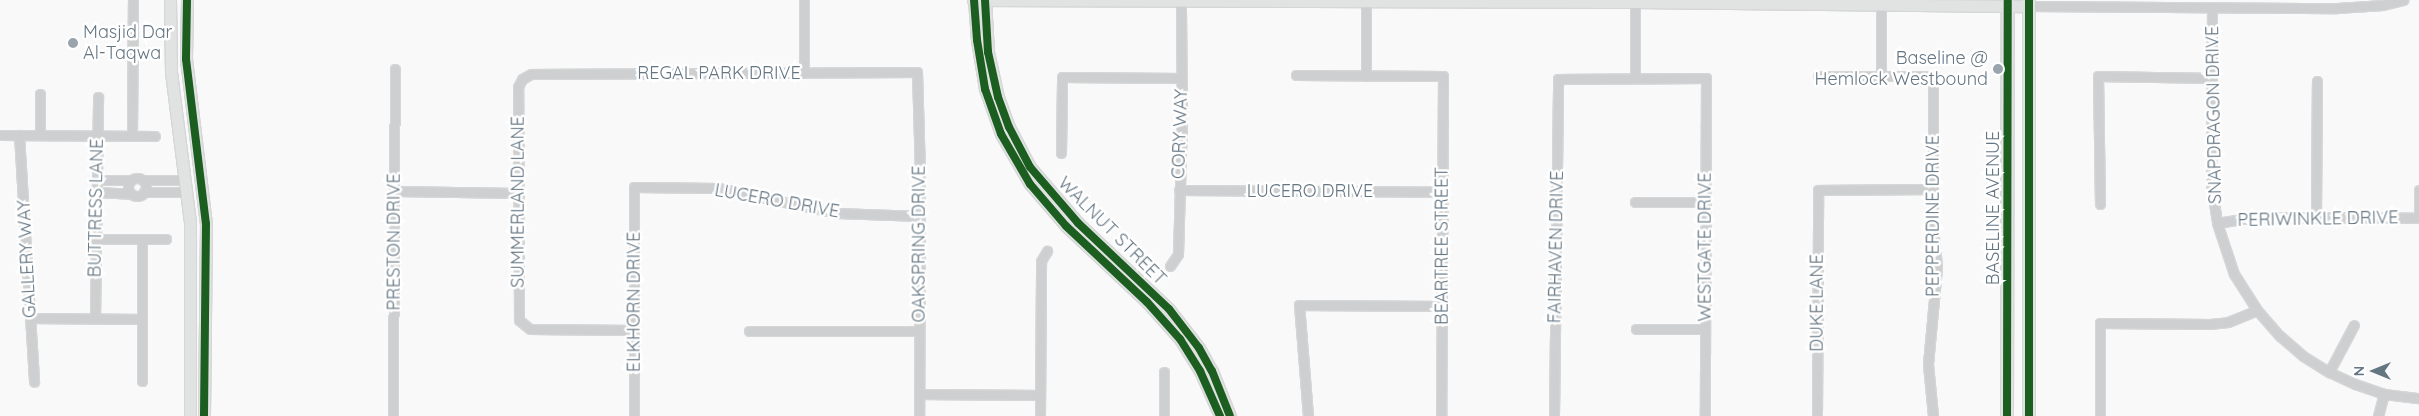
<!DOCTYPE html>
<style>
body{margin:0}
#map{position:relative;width:2419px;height:416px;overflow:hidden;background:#f9f9f9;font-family:Quicksand,sans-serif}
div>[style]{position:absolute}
.roads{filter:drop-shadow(1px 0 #d5d6d7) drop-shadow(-1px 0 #d5d6d7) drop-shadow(0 1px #d5d6d7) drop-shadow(0 -1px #d5d6d7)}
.street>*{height:9px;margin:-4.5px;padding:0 4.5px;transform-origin:4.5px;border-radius:4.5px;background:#cecfd0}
.street>.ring{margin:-4.5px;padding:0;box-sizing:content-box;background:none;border:9px solid #cecfd0;border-radius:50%}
.secondary>*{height:11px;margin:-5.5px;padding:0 5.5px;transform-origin:5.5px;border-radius:5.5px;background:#e1e2e2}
.primary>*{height:12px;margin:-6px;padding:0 6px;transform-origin:6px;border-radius:6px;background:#e1e2e2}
.cycleway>*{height:8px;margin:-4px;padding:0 4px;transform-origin:4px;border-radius:4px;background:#1b5e20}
.dots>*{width:14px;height:14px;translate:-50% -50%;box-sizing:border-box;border:2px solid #fff;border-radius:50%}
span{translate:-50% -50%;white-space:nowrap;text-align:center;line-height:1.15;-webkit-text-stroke:5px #fff;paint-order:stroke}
.poi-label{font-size:18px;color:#657683}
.left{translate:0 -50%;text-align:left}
.right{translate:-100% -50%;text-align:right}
.street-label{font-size:18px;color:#657683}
.north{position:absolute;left:2349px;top:346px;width:50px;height:50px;-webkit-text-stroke:4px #fff;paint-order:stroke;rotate:270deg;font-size:14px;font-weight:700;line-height:20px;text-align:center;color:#657683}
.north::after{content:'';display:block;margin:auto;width:18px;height:22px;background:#657683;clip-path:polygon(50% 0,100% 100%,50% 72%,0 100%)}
</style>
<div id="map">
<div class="roads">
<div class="street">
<i style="left:2029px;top:6px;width:308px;rotate:0.4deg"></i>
<i style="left:2337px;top:8px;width:46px;rotate:-3.7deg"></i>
<i style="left:2383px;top:5px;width:21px;rotate:-14deg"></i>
<i style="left:2212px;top:7px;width:177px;rotate:90.3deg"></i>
<i style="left:2211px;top:184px;width:39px;rotate:81deg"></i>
<i style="left:2217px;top:223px;width:54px;rotate:71.6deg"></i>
<i style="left:2234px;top:274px;width:43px;rotate:57.4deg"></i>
<i style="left:2257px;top:310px;width:35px;rotate:49deg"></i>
<i style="left:2280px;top:336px;width:30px;rotate:41deg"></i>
<i style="left:2303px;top:356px;width:31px;rotate:32deg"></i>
<i style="left:2329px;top:372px;width:29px;rotate:25deg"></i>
<i style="left:2355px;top:384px;width:31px;rotate:19deg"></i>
<i style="left:2384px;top:394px;width:35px;rotate:7deg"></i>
<i style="left:804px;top:73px;width:73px;rotate:-90deg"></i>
<i style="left:1296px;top:75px;width:147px;rotate:0.4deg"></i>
<i style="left:1443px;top:76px;width:340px;rotate:90.3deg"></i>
<i style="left:1366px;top:76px;width:74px;rotate:-90deg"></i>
<i style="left:1818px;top:76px;width:115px"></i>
<i style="left:1933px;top:76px;width:152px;rotate:90deg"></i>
<i style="left:1933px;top:228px;width:39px;rotate:84deg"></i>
<i style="left:1937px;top:267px;width:97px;rotate:95.3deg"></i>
<i style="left:1928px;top:364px;width:52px;rotate:84.5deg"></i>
<i style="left:1881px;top:76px;width:72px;rotate:-90deg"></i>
<i style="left:1635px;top:78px;width:76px;rotate:-90deg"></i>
<i style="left:40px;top:94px;width:41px;rotate:90deg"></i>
<i style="left:0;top:135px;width:155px;rotate:0.4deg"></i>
<i style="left:19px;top:135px;width:247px;rotate:86.5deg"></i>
<i style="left:132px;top:136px;width:136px;rotate:-89.6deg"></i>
<i style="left:1061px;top:153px;width:76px;rotate:-89.2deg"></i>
<i style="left:1062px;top:77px;width:119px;rotate:0.5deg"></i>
<i class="ring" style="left:128px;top:178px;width:9px;height:9px"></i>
<i style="left:97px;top:180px;width:32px"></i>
<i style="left:144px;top:180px;width:40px"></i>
<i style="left:1179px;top:190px;width:263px;rotate:0.4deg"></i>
<i style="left:394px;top:191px;width:123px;rotate:0.9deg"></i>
<i style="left:96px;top:192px;width:35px;rotate:3deg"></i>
<i style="left:144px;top:192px;width:42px"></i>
<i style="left:1635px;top:202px;width:71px"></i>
<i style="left:2100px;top:204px;width:128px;rotate:-90.9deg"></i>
<i style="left:2098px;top:76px;width:114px;rotate:1deg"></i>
<i style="left:2316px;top:217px;width:136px;rotate:-89.6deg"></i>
<i style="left:2217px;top:223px;width:38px;rotate:-9deg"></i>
<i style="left:2255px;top:217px;width:164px;rotate:0.3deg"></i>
<i style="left:2419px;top:218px;width:28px;rotate:-90deg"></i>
<i style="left:96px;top:239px;width:70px"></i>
<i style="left:142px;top:239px;width:142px;rotate:90deg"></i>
<i style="left:1170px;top:266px;width:14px;rotate:-56deg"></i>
<i style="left:1178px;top:254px;width:131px;rotate:-88.3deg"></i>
<i style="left:1182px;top:123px;width:123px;rotate:-90.5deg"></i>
<i style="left:30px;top:318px;width:112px;rotate:0.5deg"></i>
<i style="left:95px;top:319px;width:222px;rotate:-89.2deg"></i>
<i style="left:1636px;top:329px;width:69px"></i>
<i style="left:634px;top:330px;width:104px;rotate:-179.4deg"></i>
<i style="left:530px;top:329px;width:14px;rotate:-141deg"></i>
<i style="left:519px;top:320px;width:233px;rotate:-90.2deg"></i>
<i style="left:518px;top:87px;width:9px;rotate:-63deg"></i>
<i style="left:522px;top:79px;width:10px;rotate:-29deg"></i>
<i style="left:531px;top:74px;width:386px;rotate:-0.3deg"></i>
<i style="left:917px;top:72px;width:102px;rotate:88.3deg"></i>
<i style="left:920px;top:174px;width:242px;rotate:90.2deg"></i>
<i style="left:749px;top:331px;width:170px"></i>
<i style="left:2329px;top:372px;width:53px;rotate:-62deg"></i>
<i style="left:919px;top:394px;width:121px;rotate:0.5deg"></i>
<i style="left:393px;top:416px;width:347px;rotate:-89.7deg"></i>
<i style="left:634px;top:416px;width:229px;rotate:-90deg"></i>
<i style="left:634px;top:187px;width:84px;rotate:0.7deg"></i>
<i style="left:718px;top:188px;width:122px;rotate:11.9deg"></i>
<i style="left:837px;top:213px;width:83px;rotate:2.1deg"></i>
<i style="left:1040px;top:416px;width:155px;rotate:-89.6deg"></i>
<i style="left:1041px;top:261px;width:12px;rotate:-59deg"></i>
<i style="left:1164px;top:416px;width:44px;rotate:-90deg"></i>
<i style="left:1308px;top:416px;width:111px;rotate:-94.6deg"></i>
<i style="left:1299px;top:305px;width:143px;rotate:0.4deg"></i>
<i style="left:1554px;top:416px;width:337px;rotate:-89.3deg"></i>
<i style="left:1558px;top:79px;width:148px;rotate:-0.4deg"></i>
<i style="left:1706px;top:78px;width:338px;rotate:90.2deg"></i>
<i style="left:1817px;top:416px;width:226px;rotate:-89.7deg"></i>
<i style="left:1818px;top:190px;width:114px;rotate:-0.5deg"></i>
<i style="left:2100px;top:416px;width:93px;rotate:-90deg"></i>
<i style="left:2100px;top:323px;width:110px;rotate:0.5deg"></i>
<i style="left:2210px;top:324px;width:18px;rotate:-6deg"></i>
<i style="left:2228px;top:322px;width:31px;rotate:-22deg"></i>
<i style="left:2378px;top:416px;width:23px;rotate:-75deg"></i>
</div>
<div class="secondary">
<i style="left:170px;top:0;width:72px;rotate:89.2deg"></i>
<i style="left:171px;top:72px;width:152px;rotate:82.8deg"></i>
<i style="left:190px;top:223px;width:193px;rotate:90deg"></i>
<i style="left:187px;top:0;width:59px;rotate:91deg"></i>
<i style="left:186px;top:59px;width:166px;rotate:83.1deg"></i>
<i style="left:206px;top:224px;width:192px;rotate:90.6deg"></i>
<i style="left:973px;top:0;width:662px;rotate:0.17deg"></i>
<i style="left:1635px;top:2px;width:394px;rotate:0.6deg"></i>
<i style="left:974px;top:0;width:40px;rotate:85.7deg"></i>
<i style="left:977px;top:40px;width:50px;rotate:80.7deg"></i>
<i style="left:985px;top:89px;width:48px;rotate:70.4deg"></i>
<i style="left:1001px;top:134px;width:58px;rotate:59.9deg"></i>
<i style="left:1030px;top:184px;width:55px;rotate:49.4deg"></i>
<i style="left:1066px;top:226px;width:111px;rotate:43.2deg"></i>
<i style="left:1147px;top:302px;width:50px;rotate:48.3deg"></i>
<i style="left:1180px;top:339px;width:38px;rotate:58deg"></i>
<i style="left:1200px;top:371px;width:49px;rotate:66deg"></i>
<i style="left:985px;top:0;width:52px;rotate:86.7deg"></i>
<i style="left:988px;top:52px;width:46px;rotate:77.5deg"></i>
<i style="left:998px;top:97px;width:32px;rotate:70deg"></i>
<i style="left:1009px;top:127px;width:45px;rotate:62.3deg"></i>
<i style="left:1030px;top:167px;width:74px;rotate:49.4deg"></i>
<i style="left:1078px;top:223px;width:125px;rotate:43.4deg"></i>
<i style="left:1169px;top:309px;width:49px;rotate:52.4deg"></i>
<i style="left:1199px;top:348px;width:26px;rotate:61deg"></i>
<i style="left:1212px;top:371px;width:48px;rotate:68.2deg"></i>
</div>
<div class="primary">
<i style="left:2029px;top:0;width:416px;rotate:90deg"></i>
<i style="left:2007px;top:416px;width:416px;rotate:-89.9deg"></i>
</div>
</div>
<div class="cycleway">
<i style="left:187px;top:0;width:59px;rotate:91deg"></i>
<i style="left:186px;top:59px;width:166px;rotate:83.1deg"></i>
<i style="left:206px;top:224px;width:192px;rotate:90.6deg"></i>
<i style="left:974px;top:0;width:40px;rotate:85.7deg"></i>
<i style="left:977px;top:40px;width:50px;rotate:80.7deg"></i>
<i style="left:985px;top:89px;width:48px;rotate:70.4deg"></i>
<i style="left:1001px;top:134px;width:58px;rotate:59.9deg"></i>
<i style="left:1030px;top:184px;width:55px;rotate:49.4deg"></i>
<i style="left:1066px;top:226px;width:111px;rotate:43.2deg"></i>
<i style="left:1147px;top:302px;width:50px;rotate:48.3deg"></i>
<i style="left:1180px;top:339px;width:38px;rotate:58deg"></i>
<i style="left:1200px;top:371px;width:49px;rotate:66deg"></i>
<i style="left:985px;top:0;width:52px;rotate:86.7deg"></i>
<i style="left:988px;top:52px;width:46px;rotate:77.5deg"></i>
<i style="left:998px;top:97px;width:32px;rotate:70deg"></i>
<i style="left:1009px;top:127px;width:45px;rotate:62.3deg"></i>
<i style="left:1030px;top:167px;width:74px;rotate:49.4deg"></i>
<i style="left:1078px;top:223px;width:125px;rotate:43.4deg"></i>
<i style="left:1169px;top:309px;width:49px;rotate:52.4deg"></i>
<i style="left:1199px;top:348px;width:26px;rotate:61deg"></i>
<i style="left:1212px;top:371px;width:48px;rotate:68.2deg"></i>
<i style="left:2029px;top:0;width:416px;rotate:90deg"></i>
<i style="left:2007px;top:416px;width:416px;rotate:-89.9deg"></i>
</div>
<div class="dots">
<i style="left:73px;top:43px;background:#99a4ac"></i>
<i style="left:1998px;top:69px;background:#99a4ac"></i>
</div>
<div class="poi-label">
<span class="left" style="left:83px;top:43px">Masjid Dar<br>Al-Taqwa</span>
<span class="right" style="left:1988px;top:69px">Baseline @<br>Hemlock Westbound</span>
</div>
<div class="street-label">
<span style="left:719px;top:73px">REGAL PARK DRIVE</span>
<span style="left:2214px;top:115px;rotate:-91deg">SNAPDRAGON DRIVE</span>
<span style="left:1180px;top:134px;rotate:-88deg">CORY WAY</span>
<span style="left:1310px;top:191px">LUCERO DRIVE</span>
<span style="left:777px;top:201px;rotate:10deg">LUCERO DRIVE</span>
<span style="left:518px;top:202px;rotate:-90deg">SUMMERLAND LANE</span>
<span style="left:96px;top:208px;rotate:-89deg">BUTTRESS LANE</span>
<span style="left:1993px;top:208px;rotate:-90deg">BASELINE AVENUE</span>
<span style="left:1933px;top:216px;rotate:-90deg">PEPPERDINE DRIVE</span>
<span style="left:2318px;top:219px;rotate:-1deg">PERIWINKLE DRIVE</span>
<span style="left:1112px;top:231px;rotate:45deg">WALNUT STREET</span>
<span style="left:394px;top:242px;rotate:-90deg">PRESTON DRIVE</span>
<span style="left:919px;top:244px;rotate:-90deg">OAKSPRING DRIVE</span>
<span style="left:1442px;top:246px;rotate:-90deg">BEARTREE STREET</span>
<span style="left:1556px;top:247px;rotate:-89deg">FAIRHAVEN DRIVE</span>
<span style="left:1705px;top:247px;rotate:-90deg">WESTGATE DRIVE</span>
<span style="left:27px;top:259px;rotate:-93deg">GALLERY WAY</span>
<span style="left:634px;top:302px;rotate:-90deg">ELKHORN DRIVE</span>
<span style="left:1817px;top:303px;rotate:-90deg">DUKE LANE</span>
</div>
<div class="north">N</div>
</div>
